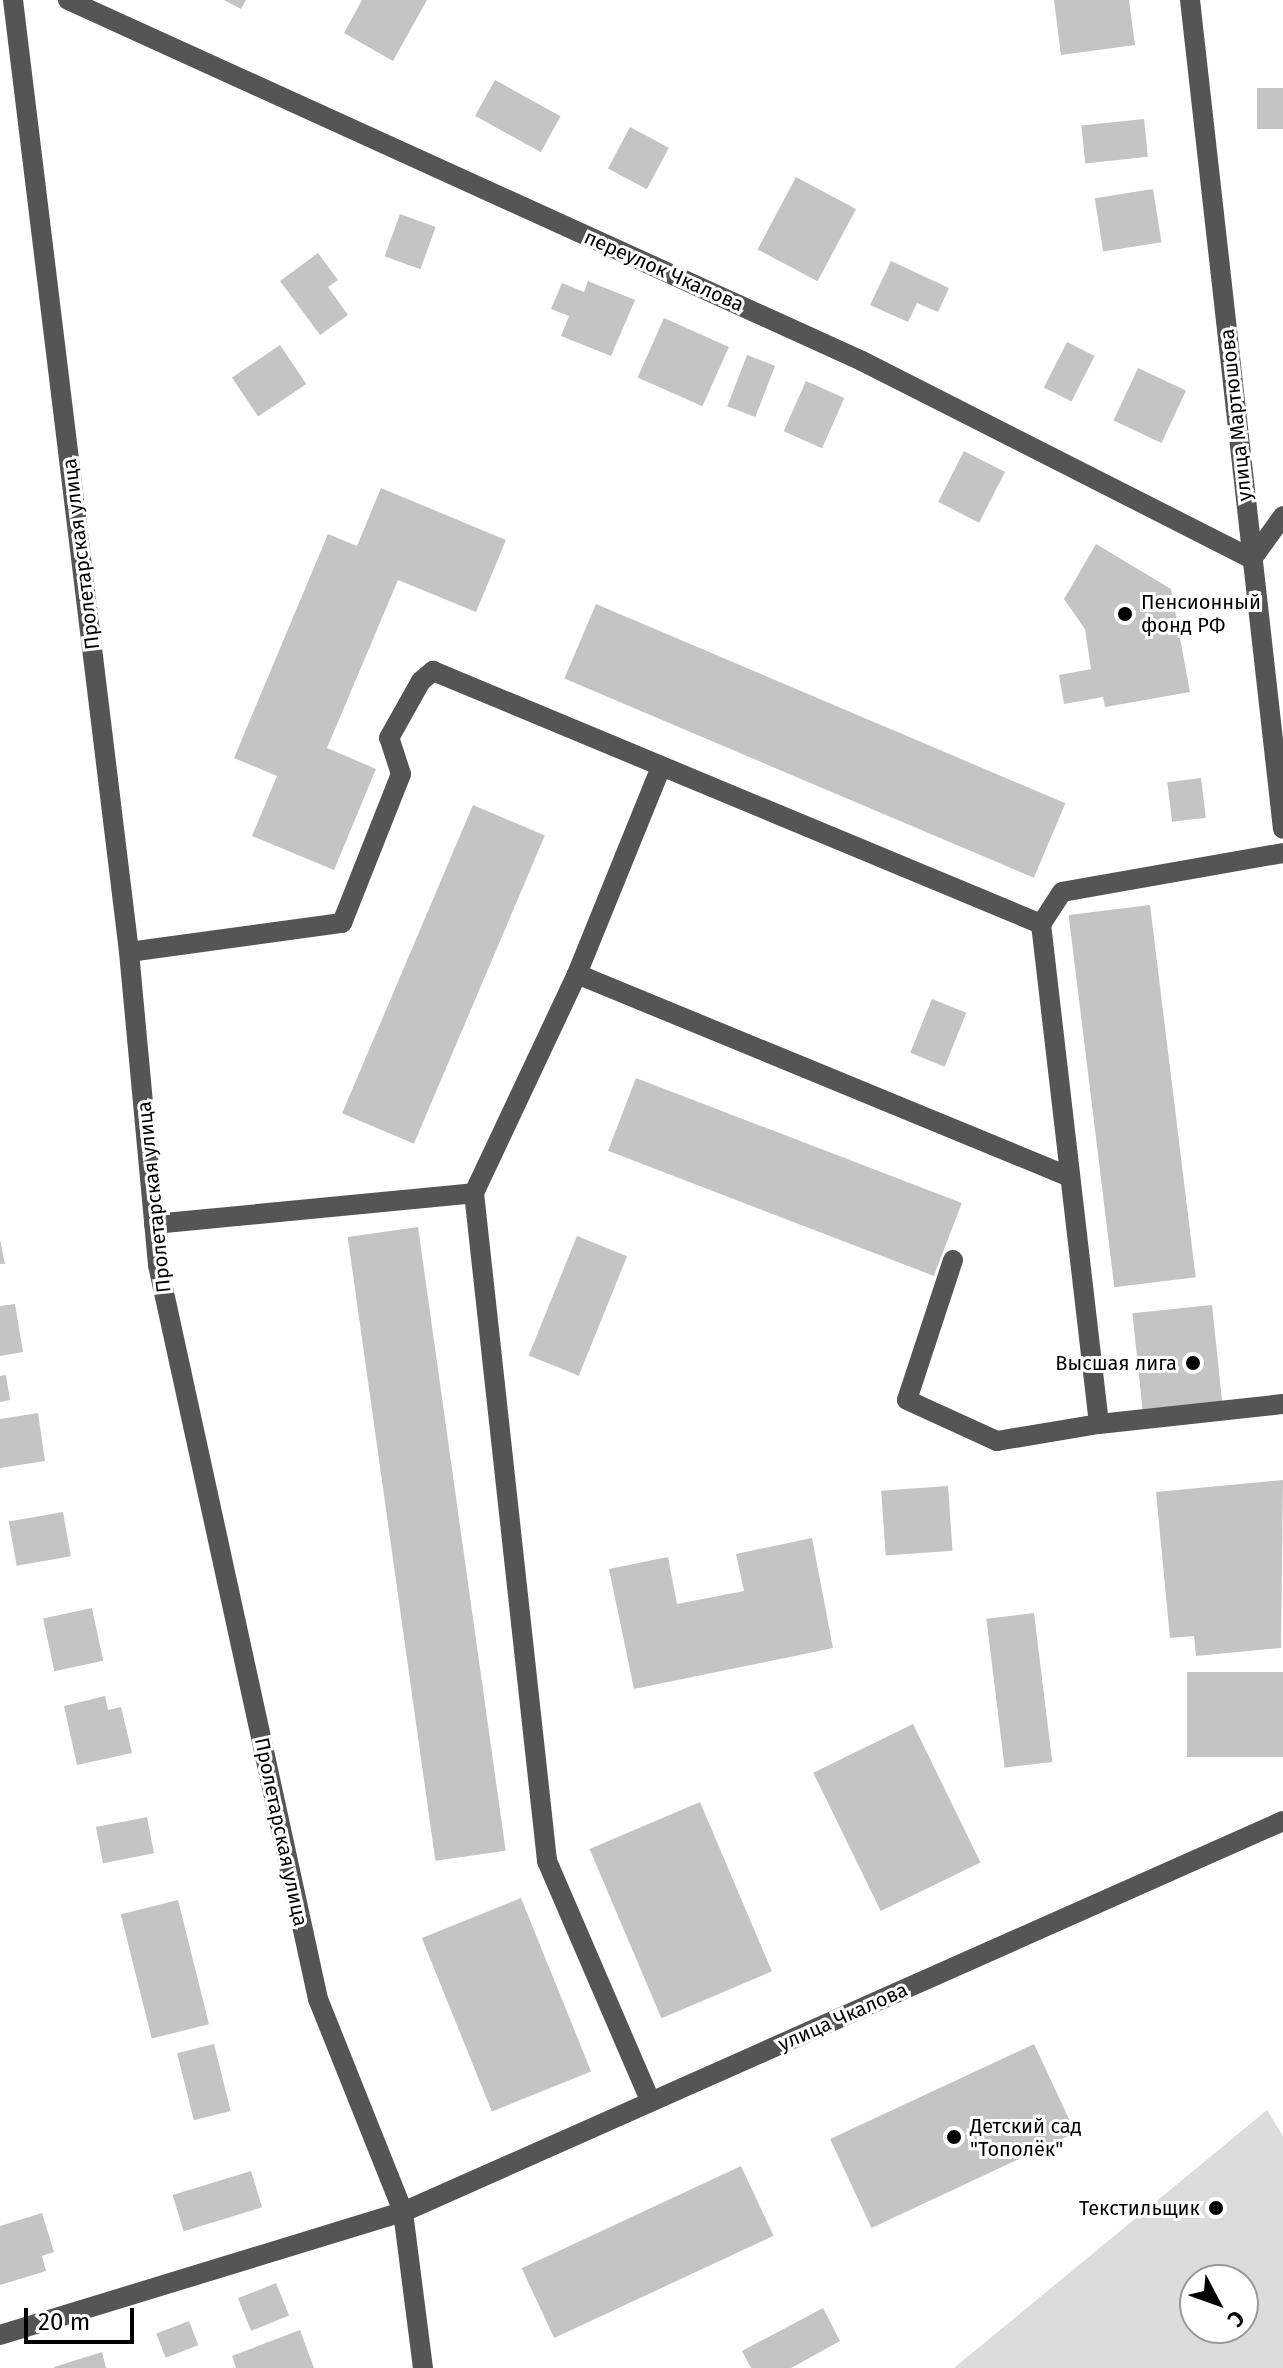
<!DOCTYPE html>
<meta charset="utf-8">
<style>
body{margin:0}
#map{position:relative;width:1283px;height:2368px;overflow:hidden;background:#fff;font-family:"Fira Sans",sans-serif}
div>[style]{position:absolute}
.green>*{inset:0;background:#dcdcdc}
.building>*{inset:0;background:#c4c4c4;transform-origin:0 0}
.minor>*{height:20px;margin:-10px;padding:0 10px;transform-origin:10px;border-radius:10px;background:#555}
.dots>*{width:22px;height:22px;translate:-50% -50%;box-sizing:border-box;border:4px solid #fff;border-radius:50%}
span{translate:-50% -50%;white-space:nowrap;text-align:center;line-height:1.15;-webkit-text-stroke:6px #fff;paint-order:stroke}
.street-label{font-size:20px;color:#000}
.poi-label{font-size:20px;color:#000}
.left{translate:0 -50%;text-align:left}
.right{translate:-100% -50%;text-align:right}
.north{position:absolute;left:1179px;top:2264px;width:80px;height:80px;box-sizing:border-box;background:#fff;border:2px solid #999;border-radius:50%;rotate:131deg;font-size:22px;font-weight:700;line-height:32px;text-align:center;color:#000}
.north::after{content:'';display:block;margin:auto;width:28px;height:36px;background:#000;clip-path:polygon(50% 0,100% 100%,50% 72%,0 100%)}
.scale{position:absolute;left:24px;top:2308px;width:110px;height:36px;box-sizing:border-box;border:4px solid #000;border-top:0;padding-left:10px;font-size:24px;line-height:28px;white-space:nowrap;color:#000;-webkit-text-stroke:6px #fff;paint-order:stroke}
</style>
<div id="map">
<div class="green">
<i style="clip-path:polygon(evenodd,1267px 2110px,1283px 2136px,1283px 2368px,954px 2368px,1267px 2110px,1243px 2280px,1243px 2328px,1195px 2328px,1195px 2280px,1243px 2280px)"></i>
</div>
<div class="building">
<i style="clip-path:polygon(224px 0,246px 0,241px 9px)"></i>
<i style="clip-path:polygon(362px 0,427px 0,393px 61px,344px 33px)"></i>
<i style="clip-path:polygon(1054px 0,1129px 0,1135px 45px,1061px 55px)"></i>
<i style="left:495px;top:80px;width:75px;height:41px;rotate:29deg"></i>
<i style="left:1283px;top:88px;width:41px;height:26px;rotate:90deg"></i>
<i style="left:1144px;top:119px;width:38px;height:63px;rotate:84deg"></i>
<i style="left:630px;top:127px;width:44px;height:47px;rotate:28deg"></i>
<i style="left:796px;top:177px;width:68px;height:82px;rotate:28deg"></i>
<i style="left:1153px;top:189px;width:54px;height:59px;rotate:81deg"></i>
<i style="left:400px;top:214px;width:38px;height:45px;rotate:20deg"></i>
<i style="clip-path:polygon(318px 253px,338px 280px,328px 287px,348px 315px,320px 335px,280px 281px)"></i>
<i style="clip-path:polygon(891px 261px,949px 288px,938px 312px,917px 303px,908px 322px,870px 305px)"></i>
<i style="clip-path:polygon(588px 281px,635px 300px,611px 356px,561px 336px,569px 316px,551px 309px,562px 283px,584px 292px)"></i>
<i style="left:664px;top:318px;width:71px;height:65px;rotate:24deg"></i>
<i style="left:1067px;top:342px;width:31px;height:51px;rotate:27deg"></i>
<i style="left:280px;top:345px;width:47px;height:58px;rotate:56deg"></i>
<i style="left:747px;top:355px;width:30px;height:55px;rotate:21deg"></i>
<i style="left:1138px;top:368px;width:53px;height:58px;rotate:25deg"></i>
<i style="left:806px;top:381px;width:42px;height:55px;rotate:24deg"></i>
<i style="left:964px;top:451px;width:46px;height:57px;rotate:27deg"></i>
<i style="clip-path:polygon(381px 488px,506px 540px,476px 612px,398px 580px,327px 748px,376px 769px,334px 870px,252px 836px,277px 776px,234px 758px,328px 534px,357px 546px)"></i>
<i style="clip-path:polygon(1096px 544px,1171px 589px,1190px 692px,1105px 707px,1103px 697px,1064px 704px,1059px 675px,1091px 669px,1085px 629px,1064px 599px)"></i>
<i style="left:596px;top:604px;width:510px;height:81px;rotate:23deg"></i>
<i style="left:1201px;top:778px;width:40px;height:34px;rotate:83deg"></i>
<i style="left:473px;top:805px;width:78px;height:335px;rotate:23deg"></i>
<i style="left:1150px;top:905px;width:375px;height:82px;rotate:83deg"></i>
<i style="left:932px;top:999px;width:37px;height:58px;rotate:22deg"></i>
<i style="left:636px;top:1078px;width:349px;height:78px;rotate:21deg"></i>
<i style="left:418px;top:1227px;width:630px;height:71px;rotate:82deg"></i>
<i style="left:577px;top:1236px;width:54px;height:129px;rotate:22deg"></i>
<i style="clip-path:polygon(0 1239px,5px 1264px,0 1264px)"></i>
<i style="clip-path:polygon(15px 1304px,23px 1352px,0 1356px,0 1306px)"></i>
<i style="left:1212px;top:1305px;width:109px;height:80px;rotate:84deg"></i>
<i style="clip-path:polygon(6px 1375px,10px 1400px,0 1402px,0 1376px)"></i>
<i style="clip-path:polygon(38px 1413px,45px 1461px,0 1468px,0 1419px)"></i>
<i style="clip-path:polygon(1283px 1480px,1281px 1648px,1196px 1656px,1194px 1636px,1170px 1638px,1156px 1492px)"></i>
<i style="left:948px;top:1486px;width:65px;height:67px;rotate:86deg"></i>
<i style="left:63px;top:1512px;width:45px;height:55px;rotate:80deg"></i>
<i style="clip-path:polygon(812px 1538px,833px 1648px,634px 1689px,609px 1569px,668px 1557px,677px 1604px,744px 1591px,736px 1554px)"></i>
<i style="left:92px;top:1608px;width:54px;height:50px;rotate:78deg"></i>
<i style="left:1034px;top:1613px;width:150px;height:48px;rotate:83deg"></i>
<i style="left:1283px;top:1672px;width:85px;height:96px;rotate:90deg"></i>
<i style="clip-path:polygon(105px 1696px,108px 1710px,121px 1707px,132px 1753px,77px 1765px,64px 1706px)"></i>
<i style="left:913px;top:1724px;width:154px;height:111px;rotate:64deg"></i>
<i style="left:700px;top:1802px;width:184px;height:120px;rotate:67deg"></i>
<i style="left:147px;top:1817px;width:37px;height:52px;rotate:79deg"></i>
<i style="left:521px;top:1898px;width:187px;height:107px;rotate:68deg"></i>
<i style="left:178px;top:1900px;width:128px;height:59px;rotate:76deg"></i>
<i style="left:214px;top:2044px;width:69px;height:38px;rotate:76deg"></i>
<i style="left:1034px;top:2044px;width:98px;height:225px;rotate:65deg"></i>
<i style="left:741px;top:2166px;width:77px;height:242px;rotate:65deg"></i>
<i style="left:251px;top:2171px;width:38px;height:82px;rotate:73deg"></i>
<i style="clip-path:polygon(42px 2213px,54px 2252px,42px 2256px,46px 2271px,0 2285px,0 2226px)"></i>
<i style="left:276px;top:2283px;width:35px;height:41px;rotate:68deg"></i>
<i style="clip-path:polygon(823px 2308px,840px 2341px,791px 2368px,751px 2368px,742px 2351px)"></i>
<i style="left:189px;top:2321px;width:26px;height:35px;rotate:69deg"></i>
<i style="clip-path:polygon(300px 2330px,314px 2368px,236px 2368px,232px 2356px)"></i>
<i style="clip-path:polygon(102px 2352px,106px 2368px,54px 2368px,54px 2367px)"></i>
</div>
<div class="minor">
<i style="left:13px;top:0;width:959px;rotate:83.05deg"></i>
<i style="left:129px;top:952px;width:314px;rotate:84.7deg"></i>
<i style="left:158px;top:1265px;width:751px;rotate:77.7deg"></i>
<i style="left:318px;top:1999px;width:229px;rotate:68.2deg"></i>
<i style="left:403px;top:2212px;width:157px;rotate:82.7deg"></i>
<i style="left:68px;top:0;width:872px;rotate:24.45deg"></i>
<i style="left:862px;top:361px;width:437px;rotate:26.9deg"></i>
<i style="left:1252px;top:559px;width:53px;rotate:-54.2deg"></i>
<i style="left:1190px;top:0;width:834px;rotate:83.6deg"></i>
<i style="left:1283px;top:853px;width:224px;rotate:170deg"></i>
<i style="left:1062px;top:892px;width:38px;rotate:123deg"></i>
<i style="left:1041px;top:924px;width:503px;rotate:83.38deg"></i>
<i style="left:1099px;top:1424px;width:185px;rotate:-6.2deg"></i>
<i style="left:129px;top:952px;width:215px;rotate:-7.8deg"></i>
<i style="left:342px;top:923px;width:160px;rotate:-68.4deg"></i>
<i style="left:401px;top:774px;width:38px;rotate:-108deg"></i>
<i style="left:389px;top:738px;width:65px;rotate:-60.7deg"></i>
<i style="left:421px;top:681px;width:16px;rotate:-40deg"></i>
<i style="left:433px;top:671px;width:659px;rotate:22.59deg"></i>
<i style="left:577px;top:974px;width:533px;rotate:22.38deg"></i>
<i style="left:474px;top:1193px;width:672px;rotate:83.76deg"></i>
<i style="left:547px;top:1861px;width:262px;rotate:66.7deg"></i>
<i style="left:154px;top:1224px;width:321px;rotate:-5.5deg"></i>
<i style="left:474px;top:1193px;width:242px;rotate:-64.8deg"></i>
<i style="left:577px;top:974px;width:223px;rotate:-67.9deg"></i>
<i style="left:953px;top:1260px;width:147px;rotate:108.2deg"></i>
<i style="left:907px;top:1400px;width:99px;rotate:24.5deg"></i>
<i style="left:997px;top:1441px;width:103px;rotate:-9.5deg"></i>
<i style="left:0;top:2335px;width:421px;rotate:-17deg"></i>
<i style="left:403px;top:2212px;width:963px;rotate:-23.96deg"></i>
</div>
<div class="dots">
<i style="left:1125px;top:614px;background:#000"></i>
<i style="left:1193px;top:1363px;background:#000"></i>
<i style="left:954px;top:2137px;background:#000"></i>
<i style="left:1216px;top:2208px;background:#000"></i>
</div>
<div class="street-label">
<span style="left:664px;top:271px;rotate:24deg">переулок Чкалова</span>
<span style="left:1236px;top:415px;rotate:-96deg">улица Мартюшова</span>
<span style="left:81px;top:554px;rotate:-97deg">Пролетарская улица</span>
<span style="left:154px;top:1197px;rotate:-96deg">Пролетарская улица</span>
<span style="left:281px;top:1832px;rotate:78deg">Пролетарская улица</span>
<span style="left:843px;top:2017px;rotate:-24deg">улица Чкалова</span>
</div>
<div class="poi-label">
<span class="left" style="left:1141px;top:614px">Пенсионный<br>фонд РФ</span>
<span class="right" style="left:1177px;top:1363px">Высшая лига</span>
<span class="left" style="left:970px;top:2138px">Детский сад<br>"Тополёк"</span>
<span class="right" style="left:1200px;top:2208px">Текстильщик</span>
</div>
<div class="north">С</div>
<div class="scale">20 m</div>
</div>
